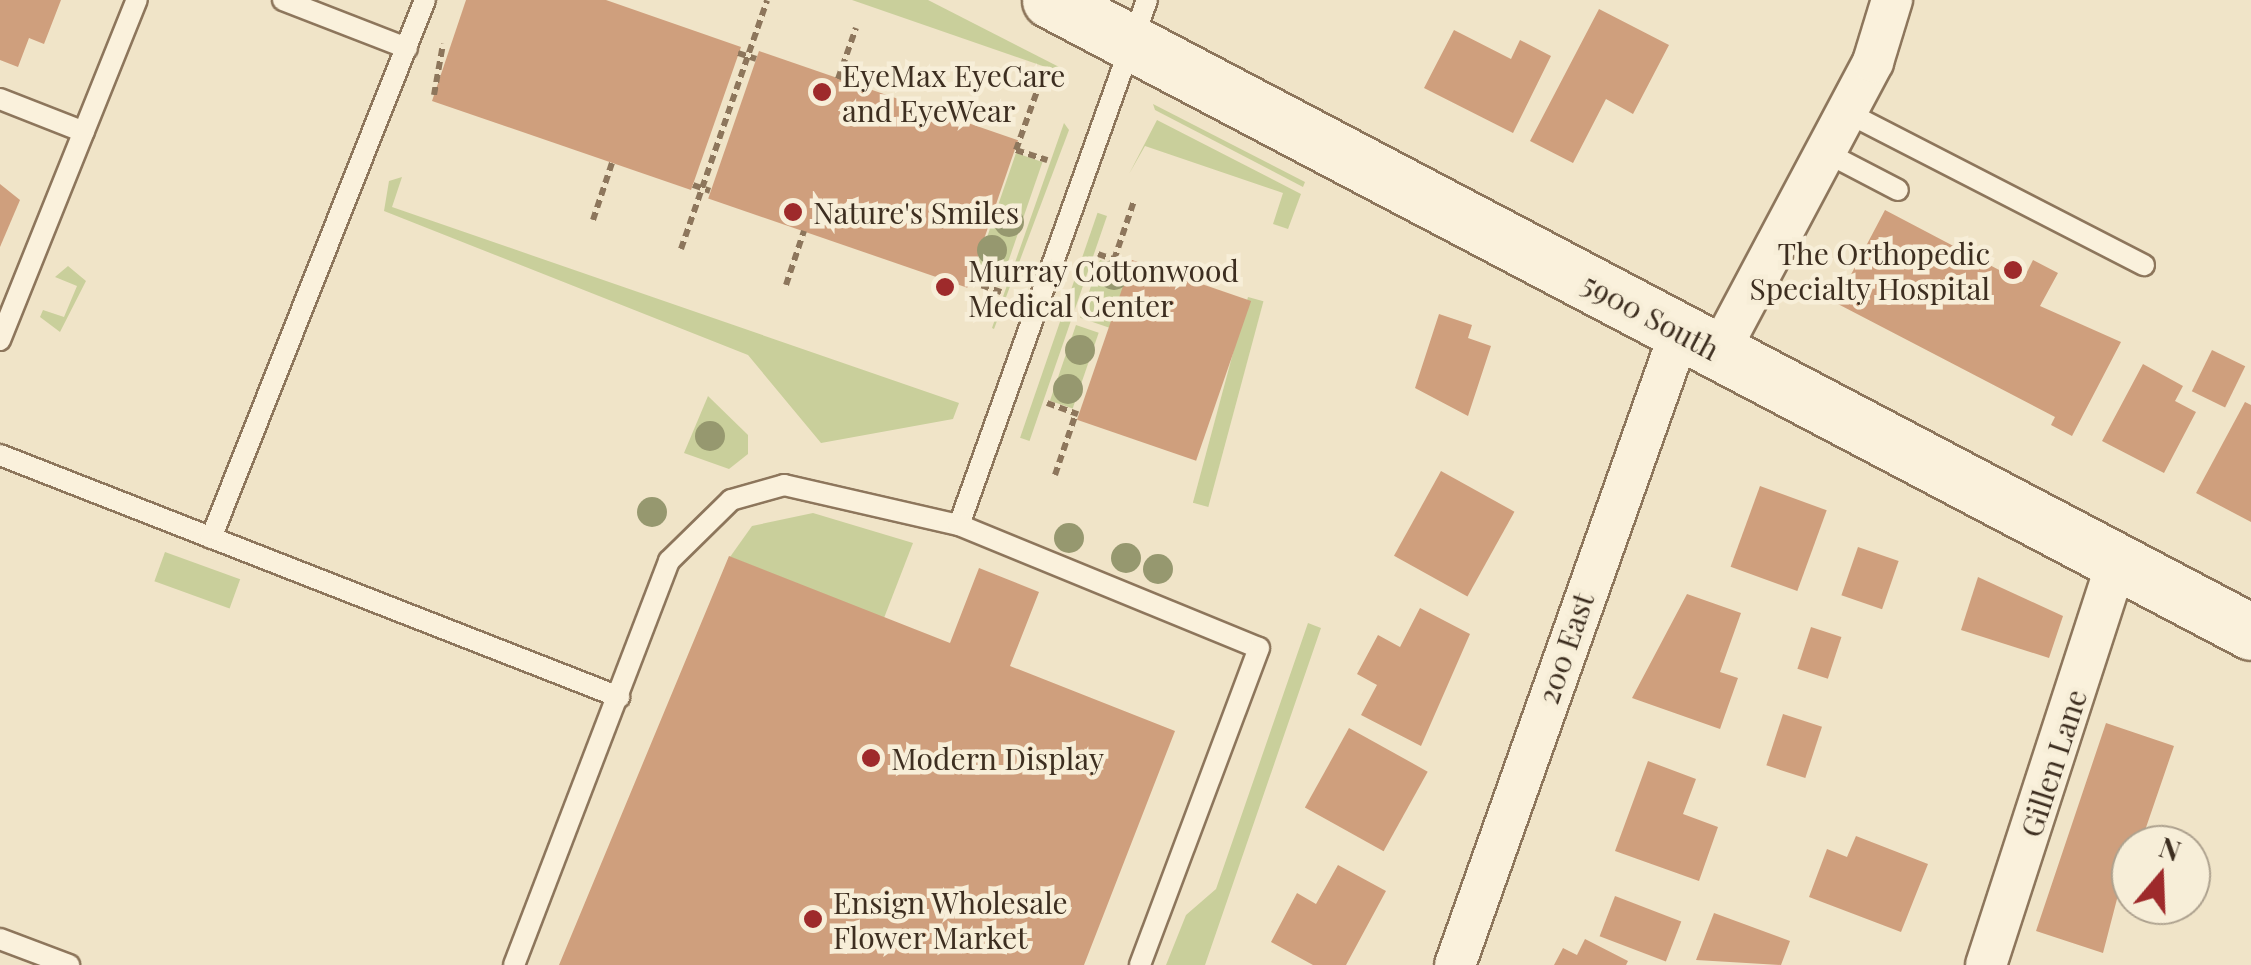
<!DOCTYPE html>
<style>
body{margin:0}
#map{position:relative;width:2251px;height:965px;overflow:hidden;background:#f0e4c8;font-family:"Playfair Display",serif}
div>[style]{position:absolute}
.green>*{inset:0;background:#c9cf9b;transform-origin:0 0}
.building>*{inset:0;background:#cf9f7d;transform-origin:0 0}
.path>*{height:6px;margin-top:-3px;transform-origin:0;background:repeating-linear-gradient(90deg,#8d765c 0 8px,transparent 0 13px)}
.roads{filter:drop-shadow(2px 0 #8d765c) drop-shadow(-2px 0 #8d765c) drop-shadow(0 2px #8d765c) drop-shadow(0 -2px #8d765c)}
.lane>*{height:20px;margin:-10px;padding:0 10px;transform-origin:10px;border-radius:10px;background:#faf1dc}
.street>*{height:40px;margin:-20px;padding:0 20px;transform-origin:20px;border-radius:20px;background:#faf1dc}
.secondary>*{height:55px;margin:-27.5px;padding:0 27.5px;transform-origin:27.5px;border-radius:27.5px;background:#faf1dc}
.trees>*{width:30px;height:30px;margin:-15px;border-radius:50%;background:#96986f}
.dots>*{width:28px;height:28px;translate:-50% -50%;box-sizing:border-box;border:5px solid #f7eed8;border-radius:50%}
span{translate:-50% -50%;white-space:nowrap;text-align:center;line-height:1.15;-webkit-text-stroke:9px #f7eed8;paint-order:stroke}
.poi-label{font-size:30px;color:#3d2e20}
.left{translate:0 -50%;text-align:left}
.right{translate:-100% -50%;text-align:right}
.street-label{font-size:30px;color:#3d2e20}
.north{position:absolute;left:2111px;top:825px;width:100px;height:100px;box-sizing:border-box;background:#f7eed8;border:2px solid #ada18e;border-radius:50%;rotate:19deg;font-size:28px;font-weight:700;line-height:40px;text-align:center;color:#3d2e20}
.north::after{content:'';display:block;margin:auto;width:35px;height:45px;background:#9e2a2b;clip-path:polygon(50% 0,100% 100%,50% 72%,0 100%)}
</style>
<div id="map">
<div class="green">
<i style="clip-path:polygon(852px 0,928px 0,1065px 70px,1060px 72px)"></i>
<i style="clip-path:polygon(1153px 104px,1305px 182px,1303px 187px,1155px 110px)"></i>
<i style="clip-path:polygon(1157px 120px,1301px 194px,1288px 229px,1273px 224px,1283px 193px,1145px 146px,1129px 174px)"></i>
<i style="clip-path:polygon(1064px 123px,1069px 130px,994px 329px,992px 328px)"></i>
<i style="left:1016px;top:153px;width:28px;height:132px;rotate:19deg"></i>
<i style="clip-path:polygon(402px 177px,392px 207px,959px 403px,953px 419px,821px 443px,748px 355px,384px 211px,389px 181px)"></i>
<i style="left:1107px;top:216px;width:238px;height:10px;rotate:109deg"></i>
<i style="left:1100px;top:260px;width:31px;height:61px;rotate:19deg"></i>
<i style="clip-path:polygon(68px 266px,86px 281px,60px 332px,40px 317px,43px 310px,64px 317px,77px 286px,55px 277px)"></i>
<i style="left:1248px;top:297px;width:16px;height:213px;rotate:15deg"></i>
<i style="left:1076px;top:325px;width:24px;height:80px;rotate:19deg"></i>
<i style="clip-path:polygon(708px 396px,748px 435px,748px 454px,729px 469px,684px 453px)"></i>
<i style="clip-path:polygon(813px 513px,913px 543px,884px 618px,730px 557px,752px 526px)"></i>
<i style="left:165px;top:552px;width:80px;height:31px;rotate:20deg"></i>
<i style="clip-path:polygon(1308px 623px,1321px 628px,1205px 965px,1166px 965px,1186px 915px,1216px 889px)"></i>
</div>
<div class="building">
<i style="clip-path:polygon(0 0,61px 0,44px 44px,29px 38px,18px 67px,0 60px)"></i>
<i style="clip-path:polygon(466px 0,606px 0,741px 47px,691px 190px,432px 101px)"></i>
<i style="clip-path:polygon(1599px 9px,1669px 45px,1633px 114px,1606px 99px,1573px 163px,1530px 141px)"></i>
<i style="clip-path:polygon(1454px 30px,1511px 59px,1520px 40px,1551px 56px,1513px 133px,1424px 88px)"></i>
<i style="left:759px;top:51px;width:274px;height:156px;rotate:19deg"></i>
<i style="clip-path:polygon(0 184px,20px 200px,0 247px)"></i>
<i style="clip-path:polygon(1885px 210px,2022px 282px,2033px 260px,2058px 273px,2040px 306px,2121px 342px,2072px 436px,2051px 425px,2055px 417px,1836px 303px)"></i>
<i style="left:1132px;top:260px;width:126px;height:169px;rotate:19deg"></i>
<i style="clip-path:polygon(1439px 314px,1472px 325px,1468px 338px,1491px 346px,1468px 416px,1415px 388px)"></i>
<i style="left:2212px;top:350px;width:37px;height:46px;rotate:26deg"></i>
<i style="clip-path:polygon(2143px 364px,2183px 386px,2175px 401px,2196px 412px,2164px 473px,2102px 441px)"></i>
<i style="clip-path:polygon(2245px 402px,2251px 405px,2251px 522px,2196px 493px)"></i>
<i style="left:1441px;top:471px;width:84px;height:97px;rotate:29deg"></i>
<i style="left:1760px;top:486px;width:71px;height:86px;rotate:20deg"></i>
<i style="left:1858px;top:547px;width:43px;height:51px;rotate:19deg"></i>
<i style="clip-path:polygon(729px 556px,950px 643px,979px 568px,1039px 592px,1010px 666px,1175px 731px,1084px 965px,559px 965px)"></i>
<i style="clip-path:polygon(1978px 577px,2063px 616px,2049px 658px,1961px 630px)"></i>
<i style="clip-path:polygon(1687px 594px,1741px 613px,1720px 672px,1738px 678px,1720px 729px,1632px 698px)"></i>
<i style="clip-path:polygon(1420px 608px,1470px 634px,1421px 746px,1361px 715px,1377px 685px,1357px 674px,1378px 635px,1400px 647px)"></i>
<i style="left:1811px;top:627px;width:32px;height:44px;rotate:18deg"></i>
<i style="left:1783px;top:714px;width:41px;height:54px;rotate:18deg"></i>
<i style="clip-path:polygon(2106px 723px,2174px 746px,2140px 845px,2131px 845px,2103px 953px,2036px 931px)"></i>
<i style="left:1349px;top:728px;width:90px;height:91px;rotate:29deg"></i>
<i style="clip-path:polygon(1648px 761px,1696px 779px,1683px 814px,1718px 827px,1699px 881px,1615px 851px)"></i>
<i style="clip-path:polygon(1856px 836px,1928px 864px,1901px 932px,1809px 897px,1827px 849px,1847px 857px)"></i>
<i style="clip-path:polygon(1338px 865px,1386px 891px,1346px 965px,1313px 965px,1271px 942px,1297px 893px,1316px 904px)"></i>
<i style="left:1615px;top:896px;width:71px;height:43px;rotate:21deg"></i>
<i style="clip-path:polygon(1714px 913px,1790px 941px,1781px 965px,1696px 960px)"></i>
<i style="clip-path:polygon(1585px 939px,1628px 961px,1626px 965px,1554px 965px,1563px 948px,1577px 955px)"></i>
</div>
<div class="path">
<i style="left:738px;top:53px;width:19px;rotate:18deg"></i>
<i style="left:838px;top:79px;width:54px;rotate:-70.6deg"></i>
<i style="left:434px;top:95px;width:52px;rotate:-80deg"></i>
<i style="left:1016px;top:150px;width:63px;rotate:-70.4deg"></i>
<i style="left:1016px;top:150px;width:33px;rotate:18deg"></i>
<i style="left:693px;top:185px;width:18px;rotate:19deg"></i>
<i style="left:593px;top:220px;width:60px;rotate:-71.6deg"></i>
<i style="left:681px;top:249px;width:263px;rotate:-70.9deg"></i>
<i style="left:1098px;top:254px;width:34px;rotate:19deg"></i>
<i style="left:1114px;top:260px;width:62px;rotate:-71.3deg"></i>
<i style="left:969px;top:281px;width:34px;rotate:19deg"></i>
<i style="left:786px;top:285px;width:57px;rotate:-71.6deg"></i>
<i style="left:1047px;top:403px;width:33px;rotate:20deg"></i>
<i style="left:1055px;top:475px;width:65px;rotate:-71.3deg"></i>
</div>
<div class="roads">
<div class="lane">
<i style="left:283px;top:0;width:133px;rotate:21.2deg"></i>
<i style="left:0;top:99px;width:90px;rotate:21.4deg"></i>
<i style="left:1846px;top:112px;width:335px;rotate:27.2deg"></i>
<i style="left:1825px;top:152px;width:82px;rotate:27.5deg"></i>
<i style="left:0;top:340px;width:367px;rotate:-68.1deg"></i>
<i style="left:0;top:455px;width:665px;rotate:21.35deg"></i>
<i style="left:959px;top:525px;width:558px;rotate:-70.3deg"></i>
<i style="left:211px;top:538px;width:579px;rotate:-68.31deg"></i>
<i style="left:0;top:939px;width:74px;rotate:20.6deg"></i>
<i style="left:514px;top:965px;width:433px;rotate:-69deg"></i>
<i style="left:669px;top:561px;width:87px;rotate:-44.5deg"></i>
<i style="left:731px;top:500px;width:55px;rotate:-15.8deg"></i>
<i style="left:784px;top:485px;width:180px;rotate:12.9deg"></i>
<i style="left:959px;top:525px;width:324px;rotate:22.3deg"></i>
<i style="left:1259px;top:648px;width:339px;rotate:110.6deg"></i>
</div>
<div class="street">
<i style="left:1719px;top:352px;width:328px;rotate:-62deg"></i>
<i style="left:1873px;top:62px;width:65px;rotate:-73deg"></i>
<i style="left:1455px;top:965px;width:672px;rotate:-70.43deg"></i>
<i style="left:1986px;top:965px;width:425px;rotate:-72deg"></i>
</div>
<div class="secondary">
<i style="left:1050px;top:0;width:1357px;rotate:27.75deg"></i>
</div>
</div>
<div class="trees">
<i style="left:1009px;top:222px"></i>
<i style="left:992px;top:250px"></i>
<i style="left:1114px;top:275px"></i>
<i style="left:1080px;top:350px"></i>
<i style="left:1068px;top:389px"></i>
<i style="left:710px;top:436px"></i>
<i style="left:652px;top:512px"></i>
<i style="left:1069px;top:538px"></i>
<i style="left:1126px;top:558px"></i>
<i style="left:1158px;top:569px"></i>
</div>
<div class="dots">
<i style="left:822px;top:92px;background:#9e2a2b"></i>
<i style="left:793px;top:212px;background:#9e2a2b"></i>
<i style="left:2013px;top:270px;background:#9e2a2b"></i>
<i style="left:945px;top:287px;background:#9e2a2b"></i>
<i style="left:871px;top:758px;background:#9e2a2b"></i>
<i style="left:813px;top:919px;background:#9e2a2b"></i>
</div>
<div class="poi-label">
<span class="left" style="left:842px;top:92px">EyeMax EyeCare<br>and EyeWear</span>
<span class="left" style="left:813px;top:212px">Nature's Smiles</span>
<span class="right" style="left:1990px;top:270px">The Orthopedic<br>Specialty Hospital</span>
<span class="left" style="left:968px;top:287px">Murray Cottonwood<br>Medical Center</span>
<span class="left" style="left:891px;top:758px">Modern Display</span>
<span class="left" style="left:833px;top:919px">Ensign Wholesale<br>Flower Market</span>
</div>
<div class="street-label">
<span style="left:1651px;top:316px;rotate:28deg">5900 South</span>
<span style="left:1565px;top:648px;rotate:-71deg">200 East</span>
<span style="left:2053px;top:763px;rotate:-72deg">Gillen Lane</span>
</div>
<div class="north">N</div>
</div>
